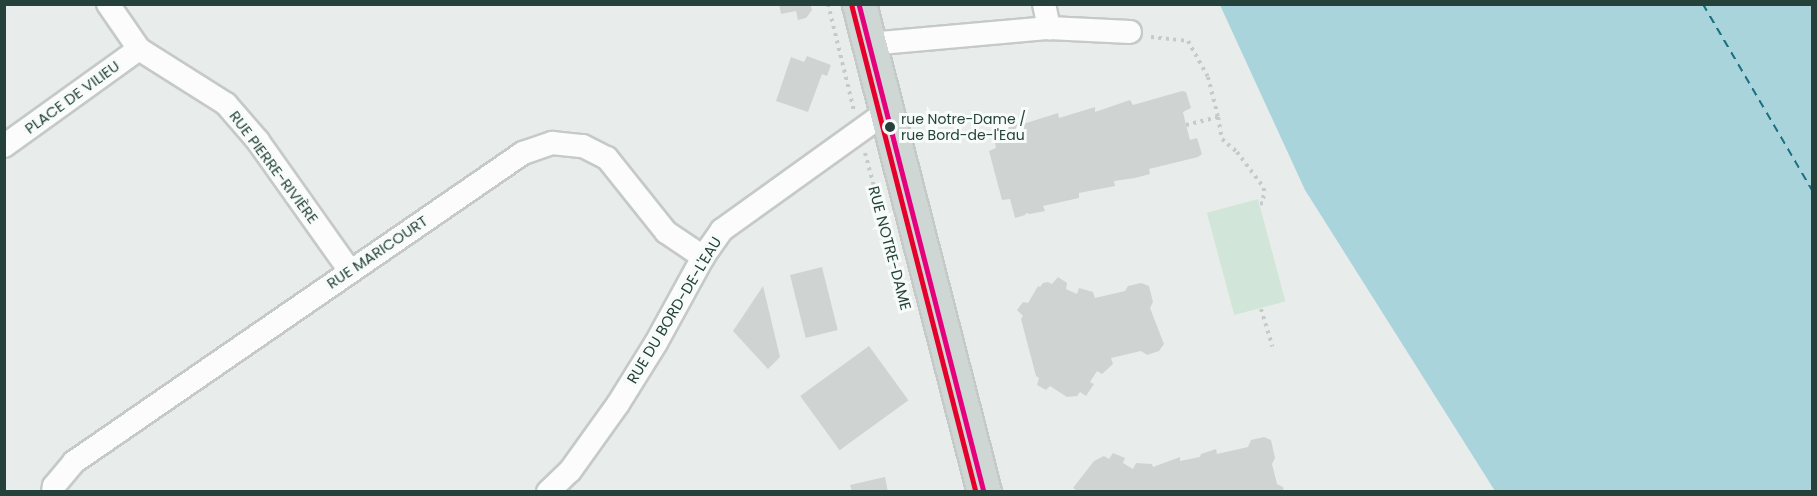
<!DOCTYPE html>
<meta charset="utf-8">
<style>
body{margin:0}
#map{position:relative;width:1817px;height:496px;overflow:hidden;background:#e8edeb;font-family:Poppins,sans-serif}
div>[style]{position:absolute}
.green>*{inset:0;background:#d1e6d8;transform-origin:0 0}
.water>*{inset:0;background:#a9d4db}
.ferry>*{height:1.5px;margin-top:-0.75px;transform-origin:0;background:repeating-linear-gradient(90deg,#1c6f80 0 8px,transparent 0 14px)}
.building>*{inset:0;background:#cfd4d2;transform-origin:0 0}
.path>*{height:4px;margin-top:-2px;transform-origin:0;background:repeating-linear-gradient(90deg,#c3ccca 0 3px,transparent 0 7.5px)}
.roads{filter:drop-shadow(2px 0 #c5cac8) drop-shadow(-2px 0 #c5cac8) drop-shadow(0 2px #c5cac8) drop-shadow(0 -2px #c5cac8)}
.street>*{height:22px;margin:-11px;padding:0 11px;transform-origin:11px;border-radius:11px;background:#fcfcfc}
.primary>*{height:33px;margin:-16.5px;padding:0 16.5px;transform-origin:16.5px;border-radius:16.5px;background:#cfd7d5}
.bus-1>*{height:4.5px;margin:-2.25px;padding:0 2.25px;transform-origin:2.25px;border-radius:2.25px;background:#e5007d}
.bus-2>*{height:4.5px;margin:-2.25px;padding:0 2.25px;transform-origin:2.25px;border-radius:2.25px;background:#e4002b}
.dots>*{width:16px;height:16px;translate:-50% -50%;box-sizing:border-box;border:3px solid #f7fbf9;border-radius:50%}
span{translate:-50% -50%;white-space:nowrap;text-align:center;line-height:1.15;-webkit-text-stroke:6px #f7fbf9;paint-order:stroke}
.bus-label{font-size:14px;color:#24423a}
.left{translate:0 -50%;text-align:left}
.street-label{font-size:15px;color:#24423a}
.frame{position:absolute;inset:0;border:6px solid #24423a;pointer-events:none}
</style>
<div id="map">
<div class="green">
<i style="left:1258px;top:199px;width:106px;height:53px;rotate:75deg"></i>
</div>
<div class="water">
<i style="clip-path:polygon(1220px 5px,1812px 5px,1812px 491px,1495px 491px,1305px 190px)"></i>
</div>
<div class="ferry">
<i style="left:1703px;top:4px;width:216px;rotate:59.6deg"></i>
</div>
<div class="building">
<i style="clip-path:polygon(779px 4px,810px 4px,812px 10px,806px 18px,798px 20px,796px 11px,781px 14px)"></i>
<i style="clip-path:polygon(807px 56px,831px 65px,827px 76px,822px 74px,808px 112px,776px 101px,791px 57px,804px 62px)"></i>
<i style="clip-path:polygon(1182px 91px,1186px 92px,1191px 108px,1183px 112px,1186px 125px,1190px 140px,1197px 138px,1202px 154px,1198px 157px,1149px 169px,1150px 174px,1135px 178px,1114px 181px,1115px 186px,1079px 193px,1079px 198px,1043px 206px,1045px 211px,1030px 214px,1026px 213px,1025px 215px,1015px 218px,1010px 199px,1002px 200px,989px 151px,996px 148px,992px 128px,1021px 119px,1023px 124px,1058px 113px,1059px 118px,1095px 107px,1095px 112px,1130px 100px,1133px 105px)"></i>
<i style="left:822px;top:267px;width:65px;height:33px;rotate:76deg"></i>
<i style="clip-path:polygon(1058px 277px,1067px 283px,1066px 289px,1077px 294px,1079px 288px,1093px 292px,1095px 298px,1125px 291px,1128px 286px,1141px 283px,1149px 286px,1153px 302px,1150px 308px,1164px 344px,1159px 351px,1147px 355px,1141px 351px,1111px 358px,1113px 364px,1102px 374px,1097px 371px,1090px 382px,1094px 384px,1086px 396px,1080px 392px,1077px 396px,1067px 397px,1050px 386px,1046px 390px,1037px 385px,1039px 378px,1036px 376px,1021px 319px,1023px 316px,1017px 310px,1023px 302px,1028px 303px,1038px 286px,1040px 287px,1043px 283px,1048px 282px,1052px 284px)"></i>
<i style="clip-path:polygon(763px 286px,780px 357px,768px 369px,733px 331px)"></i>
<i style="left:869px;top:346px;width:67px;height:85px;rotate:54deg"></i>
<i style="clip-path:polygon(1264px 437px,1271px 440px,1275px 458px,1272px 464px,1277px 484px,1283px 487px,1284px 492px,1079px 492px,1073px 488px,1094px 461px,1104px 456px,1109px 459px,1113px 453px,1125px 458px,1123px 463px,1133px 469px,1136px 463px,1152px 464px,1153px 467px,1180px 457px,1180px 461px,1200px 457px,1201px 454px,1216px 449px,1217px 454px,1248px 447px,1251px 440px)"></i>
<i style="clip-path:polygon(885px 477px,888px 492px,852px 492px,850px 485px)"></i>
</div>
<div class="path">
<i style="left:828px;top:4px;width:110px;rotate:76.3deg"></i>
<i style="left:1151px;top:37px;width:37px;rotate:6deg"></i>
<i style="left:1188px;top:41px;width:41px;rotate:60.9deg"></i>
<i style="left:1208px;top:77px;width:41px;rotate:76deg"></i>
<i style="left:1218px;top:117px;width:33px;rotate:166deg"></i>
<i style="left:1218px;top:117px;width:22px;rotate:80deg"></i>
<i style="left:1222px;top:139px;width:20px;rotate:41deg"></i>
<i style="left:1237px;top:152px;width:45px;rotate:53.1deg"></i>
<i style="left:1264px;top:188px;width:15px;rotate:94deg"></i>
<i style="left:1263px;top:203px;width:4px;rotate:166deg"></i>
<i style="left:865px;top:153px;width:145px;rotate:74.8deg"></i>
<i style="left:1261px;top:309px;width:39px;rotate:73deg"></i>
</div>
<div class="roads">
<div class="street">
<i style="left:108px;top:4px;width:55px;rotate:55.4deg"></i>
<i style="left:139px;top:49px;width:103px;rotate:32.3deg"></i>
<i style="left:226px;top:104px;width:49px;rotate:49.1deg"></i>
<i style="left:258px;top:141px;width:159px;rotate:54.7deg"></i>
<i style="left:1044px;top:4px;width:25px;rotate:78deg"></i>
<i style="left:869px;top:44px;width:181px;rotate:-5.1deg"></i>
<i style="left:1049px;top:28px;width:81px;rotate:2.8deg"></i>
<i style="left:4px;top:146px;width:166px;rotate:-35.7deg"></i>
<i style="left:53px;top:492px;width:6px;rotate:-81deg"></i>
<i style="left:54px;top:486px;width:31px;rotate:-50deg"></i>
<i style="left:74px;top:462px;width:545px;rotate:-34.54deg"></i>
<i style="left:523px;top:153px;width:31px;rotate:-19deg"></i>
<i style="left:552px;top:143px;width:31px;rotate:6deg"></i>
<i style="left:583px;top:146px;width:27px;rotate:27deg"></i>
<i style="left:607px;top:158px;width:95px;rotate:51.4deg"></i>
<i style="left:666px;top:232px;width:45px;rotate:34deg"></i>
<i style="left:548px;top:492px;width:30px;rotate:-44deg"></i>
<i style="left:570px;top:471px;width:82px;rotate:-54.4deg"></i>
<i style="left:618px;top:404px;width:72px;rotate:-58.1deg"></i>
<i style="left:656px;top:343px;width:98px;rotate:-61.3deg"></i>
<i style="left:703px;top:257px;width:33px;rotate:-55deg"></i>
<i style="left:722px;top:230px;width:202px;rotate:-35.7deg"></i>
</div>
<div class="primary">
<i style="left:859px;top:4px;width:504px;rotate:75.63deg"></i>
</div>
</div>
<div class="bus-1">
<i style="left:859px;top:4px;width:504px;rotate:75.63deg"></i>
</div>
<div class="bus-2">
<i style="left:852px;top:6px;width:502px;rotate:75.69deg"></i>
</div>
<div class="dots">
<i style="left:890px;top:127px;background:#24423a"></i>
</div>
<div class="bus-label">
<span class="left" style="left:901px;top:127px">rue Notre-Dame /<br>rue Bord-de-l'Eau</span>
</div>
<div class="street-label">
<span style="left:72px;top:97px;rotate:-36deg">PLACE DE VILIEU</span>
<span style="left:274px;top:167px;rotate:53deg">RUE PIERRE-RIVIÈRE</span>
<span style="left:890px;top:248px;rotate:75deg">RUE NOTRE-DAME</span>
<span style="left:377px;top:252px;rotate:-34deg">RUE MARICOURT</span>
<span style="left:674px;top:310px;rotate:-59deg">RUE DU BORD-DE-L'EAU</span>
</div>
<div class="frame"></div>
</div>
